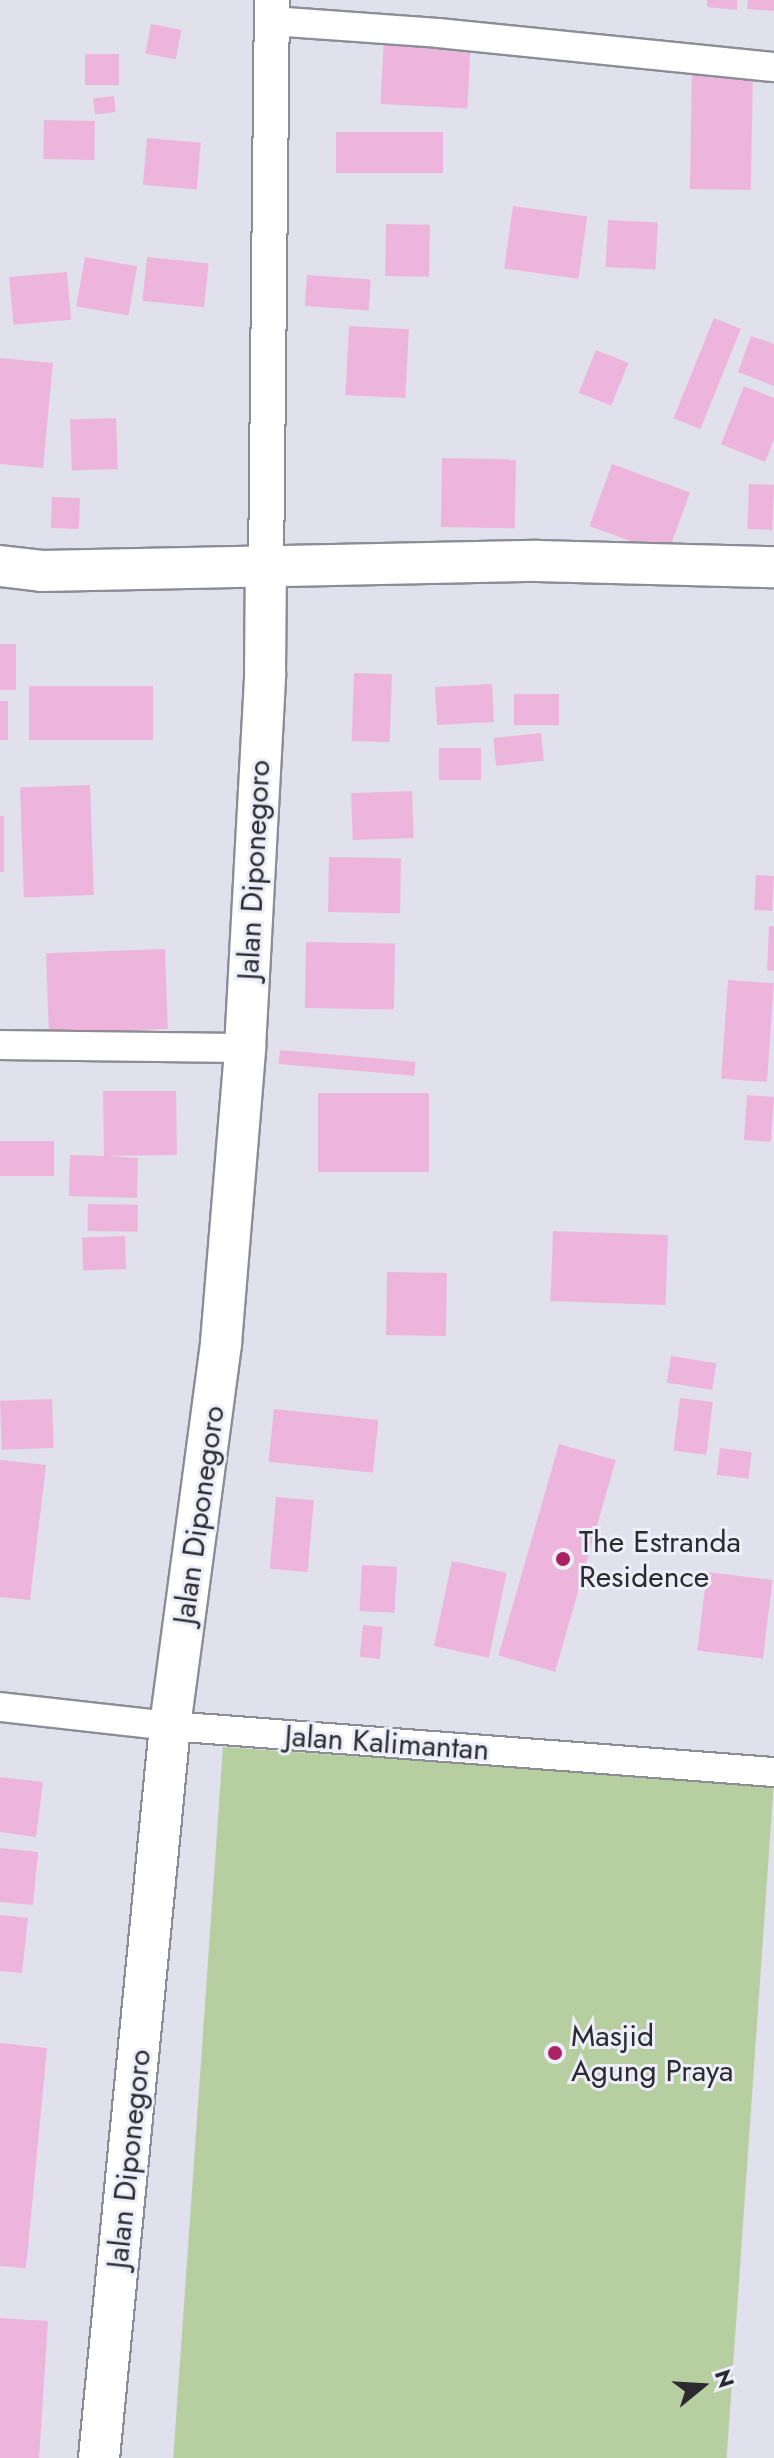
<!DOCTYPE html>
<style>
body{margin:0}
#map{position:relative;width:774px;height:2458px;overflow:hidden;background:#e0e1ec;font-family:Jost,sans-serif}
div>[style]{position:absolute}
.green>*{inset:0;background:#b6cea0;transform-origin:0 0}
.building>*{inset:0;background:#eeb5dc;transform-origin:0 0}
.roads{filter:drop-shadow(2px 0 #8c8d97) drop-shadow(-2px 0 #8c8d97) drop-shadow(0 2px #8c8d97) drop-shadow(0 -2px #8c8d97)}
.minor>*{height:28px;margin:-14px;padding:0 14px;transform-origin:14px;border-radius:14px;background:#fff}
.tertiary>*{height:34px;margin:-17px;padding:0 17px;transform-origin:17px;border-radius:17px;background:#fff}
.secondary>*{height:40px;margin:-20px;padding:0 20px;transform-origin:20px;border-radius:20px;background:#fff}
.dots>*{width:22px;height:22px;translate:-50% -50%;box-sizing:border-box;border:4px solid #edeef9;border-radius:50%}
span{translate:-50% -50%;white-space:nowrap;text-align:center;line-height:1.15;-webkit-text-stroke:6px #edeef9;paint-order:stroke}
.street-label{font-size:30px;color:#2b2b2f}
.poi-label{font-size:30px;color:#2b2b2f}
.left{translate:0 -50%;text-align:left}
.north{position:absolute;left:662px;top:2346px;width:80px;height:80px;-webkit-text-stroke:6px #edeef9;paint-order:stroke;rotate:72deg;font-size:22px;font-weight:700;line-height:32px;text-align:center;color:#2b2b2f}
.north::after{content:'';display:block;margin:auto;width:28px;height:36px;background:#2b2b2f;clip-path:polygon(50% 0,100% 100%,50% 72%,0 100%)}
</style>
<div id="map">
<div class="green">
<i style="left:223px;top:1747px;width:552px;height:713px;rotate:4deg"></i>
</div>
<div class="building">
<i style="clip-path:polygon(707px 0,737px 0,737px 10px,707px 7px)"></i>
<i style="clip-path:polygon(748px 0,774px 0,774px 11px,747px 9px)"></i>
<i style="left:151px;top:24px;width:31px;height:30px;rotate:11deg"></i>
<i style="left:384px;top:36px;width:87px;height:68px;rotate:3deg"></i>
<i style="left:119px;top:54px;width:31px;height:34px;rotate:90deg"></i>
<i style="left:692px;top:66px;width:61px;height:123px;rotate:1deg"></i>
<i style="left:114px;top:96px;width:16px;height:21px;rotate:83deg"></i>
<i style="left:44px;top:120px;width:51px;height:39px;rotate:1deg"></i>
<i style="left:443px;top:132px;width:41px;height:107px;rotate:90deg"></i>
<i style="left:147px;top:138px;width:54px;height:47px;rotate:5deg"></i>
<i style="left:513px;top:206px;width:75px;height:63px;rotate:8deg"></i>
<i style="left:608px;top:220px;width:50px;height:47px;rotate:3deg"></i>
<i style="left:386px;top:224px;width:44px;height:52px;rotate:1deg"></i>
<i style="left:85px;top:257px;width:53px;height:50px;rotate:10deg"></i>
<i style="left:147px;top:257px;width:62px;height:44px;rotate:6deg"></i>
<i style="left:67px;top:272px;width:48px;height:58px;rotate:85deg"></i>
<i style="left:307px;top:275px;width:64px;height:31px;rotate:4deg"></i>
<i style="left:714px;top:318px;width:29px;height:108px;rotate:22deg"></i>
<i style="left:349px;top:326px;width:60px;height:69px;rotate:3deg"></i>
<i style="clip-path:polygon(751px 336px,774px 344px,774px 386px,738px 372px)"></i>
<i style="left:596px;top:350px;width:35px;height:46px;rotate:22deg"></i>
<i style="clip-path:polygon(0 358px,53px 363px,43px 468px,0 464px)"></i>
<i style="clip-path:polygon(744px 386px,774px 398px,774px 439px,765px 462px,721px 444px)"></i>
<i style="left:116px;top:418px;width:51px;height:46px;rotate:88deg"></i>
<i style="left:442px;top:458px;width:74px;height:69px;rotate:1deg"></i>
<i style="left:612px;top:464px;width:83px;height:66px;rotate:20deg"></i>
<i style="left:749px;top:484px;width:25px;height:45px;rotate:2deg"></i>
<i style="left:52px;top:497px;width:28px;height:31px;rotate:2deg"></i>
<i style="left:0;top:644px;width:16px;height:46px"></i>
<i style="left:354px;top:673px;width:38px;height:68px;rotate:2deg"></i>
<i style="left:492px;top:684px;width:38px;height:57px;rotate:87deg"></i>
<i style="left:29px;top:686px;width:124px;height:54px"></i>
<i style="left:514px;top:694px;width:45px;height:31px"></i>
<i style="left:0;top:701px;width:8px;height:39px"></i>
<i style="left:541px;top:733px;width:28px;height:48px;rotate:84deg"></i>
<i style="left:439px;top:748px;width:42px;height:32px"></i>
<i style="left:90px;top:785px;width:110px;height:70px;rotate:88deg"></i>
<i style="left:412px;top:791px;width:47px;height:61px;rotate:88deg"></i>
<i style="left:0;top:816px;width:4px;height:56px"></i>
<i style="left:329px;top:857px;width:72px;height:55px;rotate:1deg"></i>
<i style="left:756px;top:875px;width:18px;height:35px;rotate:3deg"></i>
<i style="clip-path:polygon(769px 926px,774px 926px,774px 971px,767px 970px)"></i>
<i style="left:306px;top:942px;width:89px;height:66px;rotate:1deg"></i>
<i style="left:165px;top:949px;width:80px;height:119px;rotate:88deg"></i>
<i style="left:728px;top:980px;width:46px;height:99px;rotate:4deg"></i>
<i style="left:280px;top:1050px;width:136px;height:14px;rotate:5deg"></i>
<i style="clip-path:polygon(103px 1091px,176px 1091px,177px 1155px,107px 1156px,138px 1158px,137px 1198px,69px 1196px,70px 1155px,104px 1156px)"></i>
<i style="left:318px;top:1093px;width:111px;height:79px"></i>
<i style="left:747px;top:1095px;width:27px;height:45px;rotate:4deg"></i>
<i style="left:0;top:1141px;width:54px;height:35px"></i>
<i style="left:88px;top:1204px;width:50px;height:27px;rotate:1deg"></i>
<i style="left:553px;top:1231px;width:115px;height:70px;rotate:2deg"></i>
<i style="left:125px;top:1236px;width:33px;height:43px;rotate:88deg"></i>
<i style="left:387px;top:1272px;width:60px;height:63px;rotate:1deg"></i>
<i style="left:671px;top:1356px;width:46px;height:27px;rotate:9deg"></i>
<i style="left:680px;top:1398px;width:33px;height:53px;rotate:7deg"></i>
<i style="left:52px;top:1399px;width:49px;height:52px;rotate:88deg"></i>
<i style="left:274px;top:1409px;width:105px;height:53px;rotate:6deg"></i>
<i style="left:559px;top:1444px;width:59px;height:220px;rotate:16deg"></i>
<i style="left:720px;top:1448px;width:32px;height:27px;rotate:7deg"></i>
<i style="clip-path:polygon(0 1460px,46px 1465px,30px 1600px,0 1597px)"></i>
<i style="left:276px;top:1497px;width:38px;height:72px;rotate:5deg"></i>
<i style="left:452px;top:1561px;width:56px;height:87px;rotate:12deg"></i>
<i style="left:362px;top:1565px;width:35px;height:46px;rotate:3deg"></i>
<i style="left:707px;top:1572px;width:66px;height:79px;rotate:7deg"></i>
<i style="left:363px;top:1625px;width:20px;height:32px;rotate:6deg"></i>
<i style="clip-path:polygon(0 1777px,43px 1782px,36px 1837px,0 1832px)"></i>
<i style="clip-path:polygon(0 1848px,38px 1852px,33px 1905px,0 1902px)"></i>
<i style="clip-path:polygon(0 1915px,28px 1918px,22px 1973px,0 1971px)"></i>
<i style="clip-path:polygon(0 2043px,47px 2048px,26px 2268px,0 2266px)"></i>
<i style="clip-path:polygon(0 2318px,48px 2321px,39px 2458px,0 2458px)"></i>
</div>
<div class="roads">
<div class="minor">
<i style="left:272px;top:21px;width:166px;rotate:4.1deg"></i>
<i style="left:438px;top:33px;width:338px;rotate:5.8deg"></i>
<i style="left:0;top:1045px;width:245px;rotate:0.7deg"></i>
<i style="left:0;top:1707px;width:171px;rotate:6.4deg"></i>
<i style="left:170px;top:1726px;width:606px;rotate:4.36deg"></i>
</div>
<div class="tertiary">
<i style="left:266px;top:569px;width:569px;rotate:-89.4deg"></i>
</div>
<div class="secondary">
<i style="left:0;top:566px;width:42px;rotate:6.8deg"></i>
<i style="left:42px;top:571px;width:495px;rotate:-1.2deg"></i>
<i style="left:537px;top:561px;width:237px;rotate:1.5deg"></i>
<i style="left:99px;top:2458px;width:735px;rotate:-84.46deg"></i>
<i style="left:170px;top:1726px;width:386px;rotate:-82.4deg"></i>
<i style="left:221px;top:1343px;width:296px;rotate:-85.3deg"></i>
<i style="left:245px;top:1048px;width:375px;rotate:-86.9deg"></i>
<i style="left:265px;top:674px;width:105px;rotate:-89.5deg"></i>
</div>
</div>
<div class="dots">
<i style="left:563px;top:1559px;background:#aa2164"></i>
<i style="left:555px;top:2053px;background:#aa2164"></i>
</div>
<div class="street-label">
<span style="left:254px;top:870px;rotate:-87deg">Jalan Diponegoro</span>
<span style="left:199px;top:1515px;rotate:-82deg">Jalan Diponegoro</span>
<span style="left:387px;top:1743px;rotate:4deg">Jalan Kalimantan</span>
<span style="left:129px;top:2159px;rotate:-84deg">Jalan Diponegoro</span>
</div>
<div class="poi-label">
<span class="left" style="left:579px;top:1559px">The Estranda<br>Residence</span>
<span class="left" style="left:571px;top:2053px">Masjid<br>Agung Praya</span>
</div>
<div class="north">N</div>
</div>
